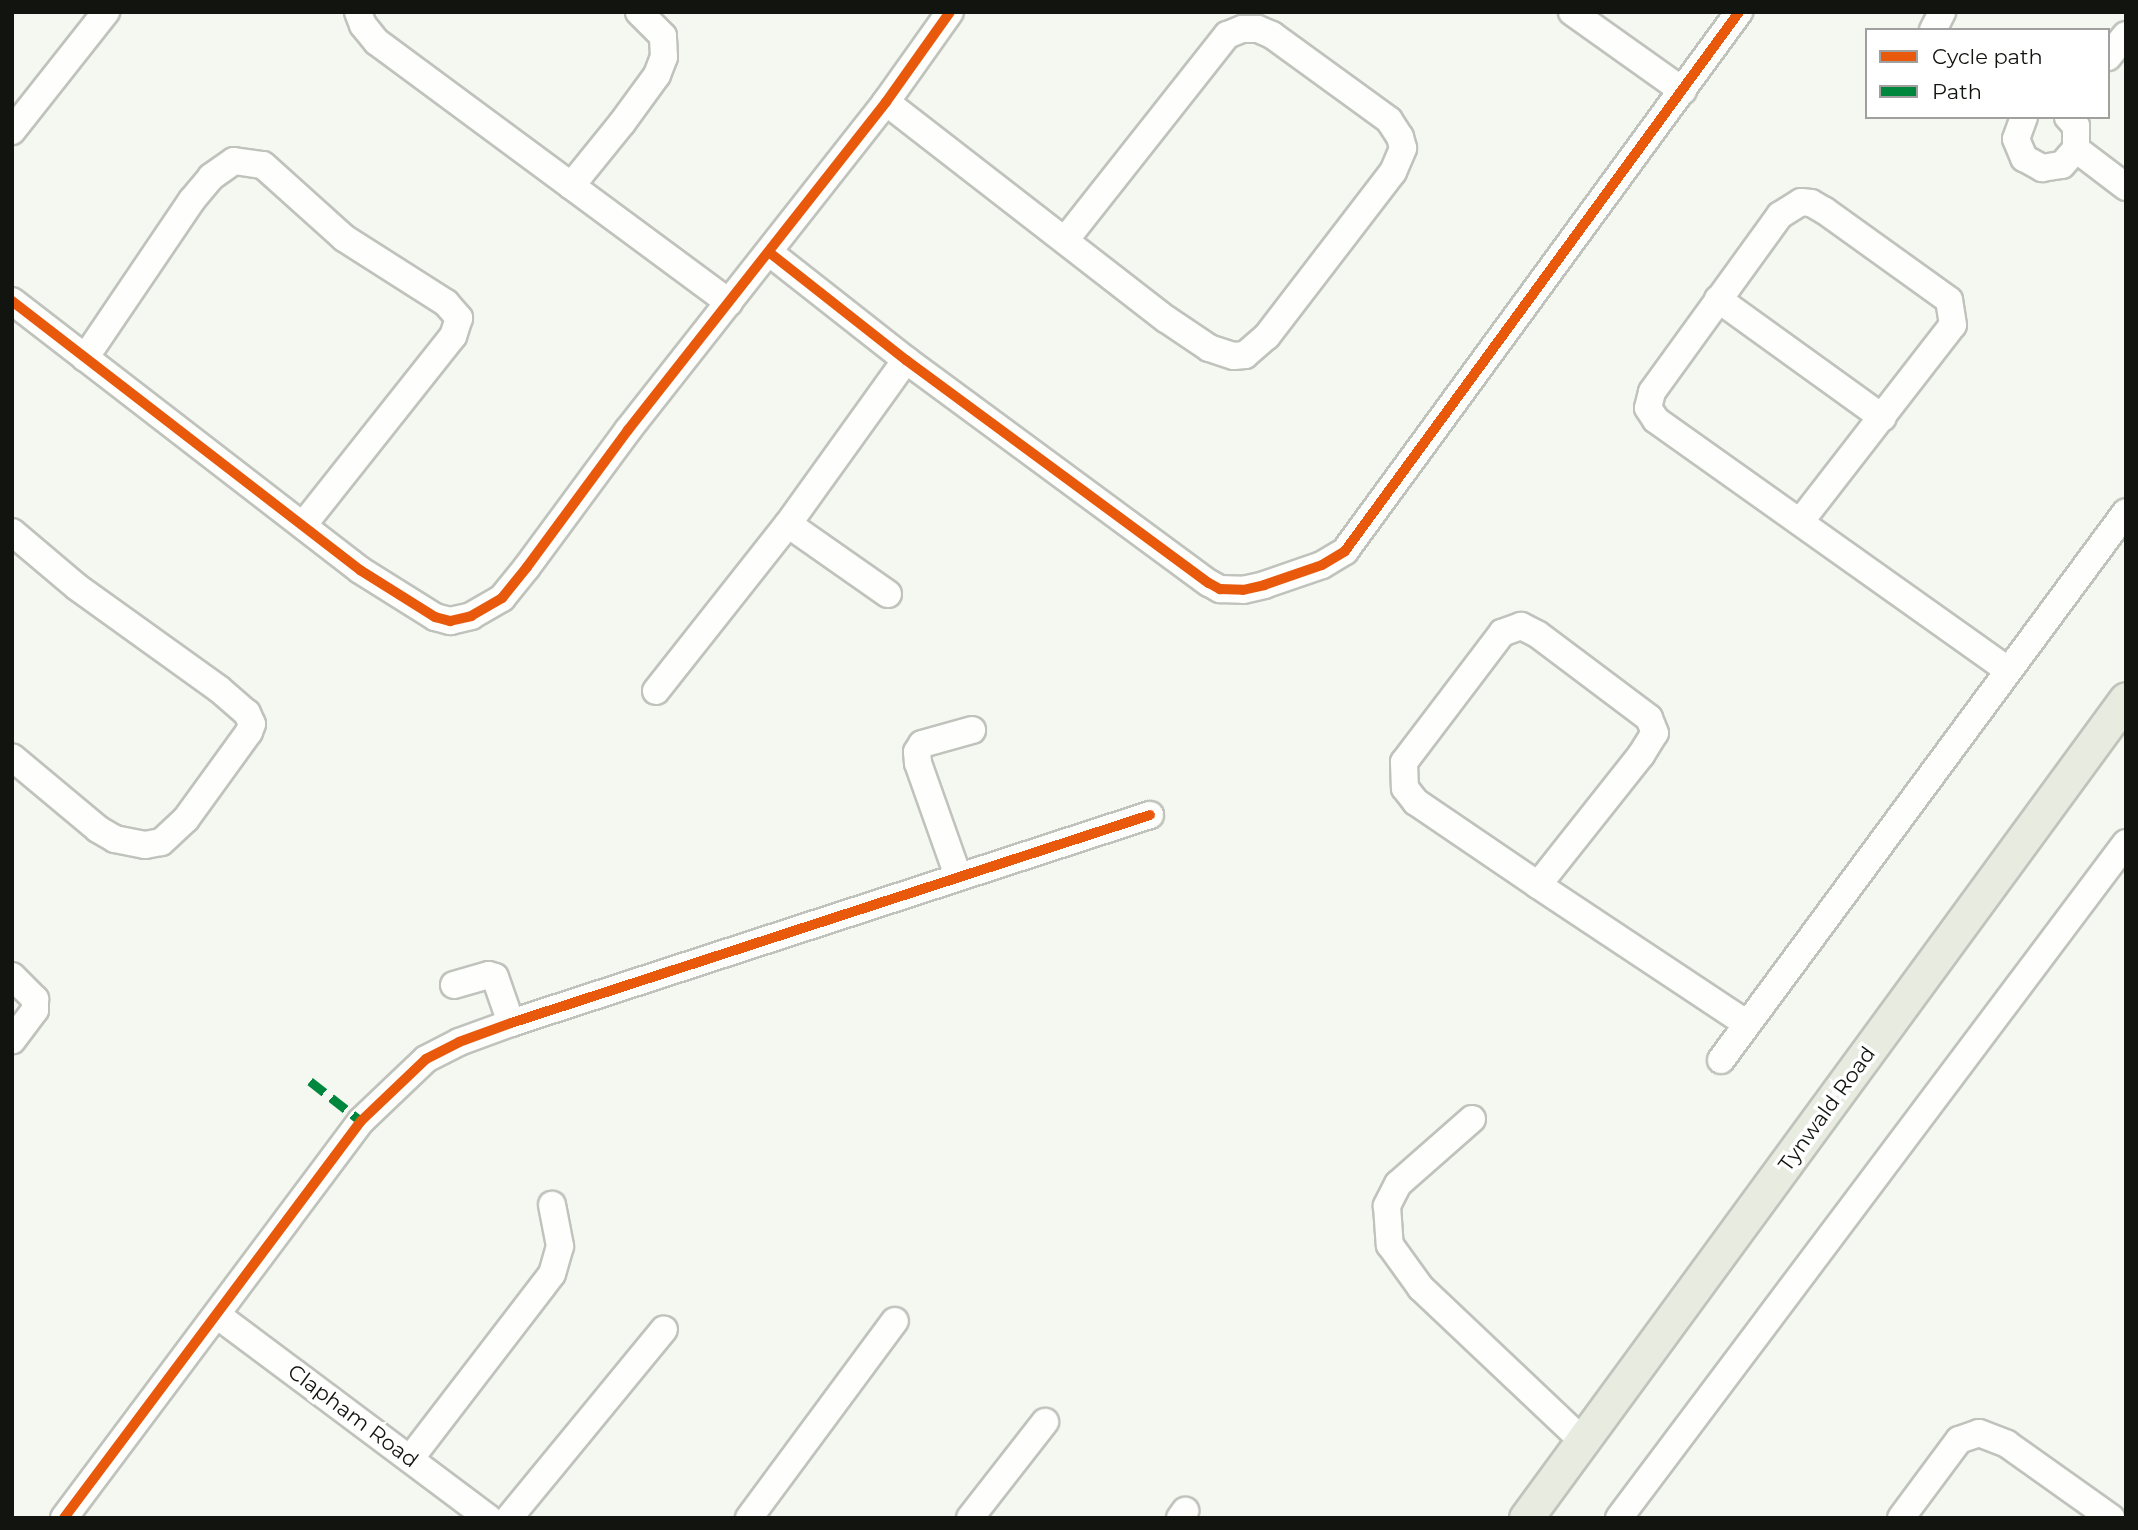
<!DOCTYPE html>
<style>
body{margin:0}
#map{position:relative;width:2138px;height:1530px;overflow:hidden;background:#f5f8f0;font-family:Montserrat,sans-serif}
div>[style]{position:absolute}
.roads{filter:drop-shadow(2px 0 #c0c3bc) drop-shadow(-2px 0 #c0c3bc) drop-shadow(0 2px #c0c3bc) drop-shadow(0 -2px #c0c3bc)}
.minor>*{height:26px;margin:-13px;padding:0 13px;transform-origin:13px;border-radius:13px;background:#fefefd}
.major>*{height:33px;margin:-16.5px;padding:0 16.5px;transform-origin:16.5px;border-radius:16.5px;background:#e7ebe0}
.quiet>*{height:9px;margin-top:-4.5px;transform-origin:0;background:repeating-linear-gradient(90deg,#00873e 0 18px,transparent 0 27px)}
.cycleway>*{height:10px;margin:-5px;padding:0 5px;transform-origin:5px;border-radius:5px;background:#e8590c}
span{translate:-50% -50%;white-space:nowrap;text-align:center;line-height:1.15;-webkit-text-stroke:7px #fff;paint-order:stroke}
.street-label{font-size:21px;color:#12140f}
.frame{position:absolute;inset:0;border:14px solid #12140f;pointer-events:none}
.legend{position:absolute;left:1865px;top:28px;width:245px;height:91px;box-sizing:border-box;background:#fff;border:2px solid #a0a19f;margin:0;padding:9px 12px;list-style:none;font-size:21px;color:#12140f}
.legend li{display:flex;align-items:center;gap:14px;height:35px}
.legend b{width:35px;border:2px solid #a0a19f}
</style>
<div id="map">
<div class="roads">
<div class="minor">
<i style="left:358px;top:12px;width:14px;rotate:69deg"></i>
<i style="left:363px;top:25px;width:22px;rotate:51deg"></i>
<i style="left:377px;top:42px;width:438px;rotate:36.5deg"></i>
<i style="left:1572px;top:12px;width:136px;rotate:35.4deg"></i>
<i style="left:1933px;top:30px;width:20px;rotate:-63deg"></i>
<i style="left:2108px;top:57px;width:28px;rotate:-51deg"></i>
<i style="left:886px;top:102px;width:354px;rotate:37.8deg"></i>
<i style="left:1166px;top:319px;width:52px;rotate:34deg"></i>
<i style="left:1209px;top:348px;width:26px;rotate:18deg"></i>
<i style="left:1234px;top:356px;width:11px;rotate:-5deg"></i>
<i style="left:1245px;top:355px;width:29px;rotate:-41deg"></i>
<i style="left:1267px;top:336px;width:207px;rotate:-52.5deg"></i>
<i style="left:1393px;top:172px;width:26px;rotate:-67deg"></i>
<i style="left:1403px;top:148px;width:11px;rotate:-105deg"></i>
<i style="left:1400px;top:137px;width:20px;rotate:-123deg"></i>
<i style="left:1389px;top:120px;width:145px;rotate:-144deg"></i>
<i style="left:1272px;top:35px;width:15px;rotate:-157deg"></i>
<i style="left:1258px;top:29px;width:16px;rotate:180deg"></i>
<i style="left:1242px;top:29px;width:16px;rotate:158deg"></i>
<i style="left:1227px;top:35px;width:261px;rotate:128.3deg"></i>
<i style="left:2024px;top:117px;width:23px;rotate:110deg"></i>
<i style="left:2016px;top:139px;width:21px;rotate:67deg"></i>
<i style="left:2024px;top:158px;width:21px;rotate:29deg"></i>
<i style="left:2042px;top:168px;width:20px;rotate:-9deg"></i>
<i style="left:2062px;top:165px;width:21px;rotate:-49deg"></i>
<i style="left:2076px;top:149px;width:23px;rotate:-90deg"></i>
<i style="left:2076px;top:126px;width:12px;rotate:-132deg"></i>
<i style="left:12px;top:131px;width:152px;rotate:-51.7deg"></i>
<i style="left:2076px;top:149px;width:63px;rotate:37.2deg"></i>
<i style="left:571px;top:186px;width:81px;rotate:-51deg"></i>
<i style="left:622px;top:123px;width:59px;rotate:-53.9deg"></i>
<i style="left:657px;top:75px;width:19px;rotate:-69deg"></i>
<i style="left:664px;top:57px;width:21px;rotate:-93deg"></i>
<i style="left:663px;top:36px;width:34px;rotate:-135deg"></i>
<i style="left:770px;top:253px;width:173px;rotate:38.2deg"></i>
<i style="left:906px;top:360px;width:376px;rotate:36.4deg"></i>
<i style="left:1209px;top:583px;width:13px;rotate:29deg"></i>
<i style="left:1220px;top:589px;width:23px;rotate:2deg"></i>
<i style="left:1243px;top:590px;width:22px;rotate:-13deg"></i>
<i style="left:1264px;top:585px;width:61px;rotate:-19deg"></i>
<i style="left:1322px;top:565px;width:27px;rotate:-31deg"></i>
<i style="left:1345px;top:551px;width:668px;rotate:-53.83deg"></i>
<i style="left:1718px;top:299px;width:203px;rotate:35.8deg"></i>
<i style="left:12px;top:301px;width:440px;rotate:37.7deg"></i>
<i style="left:360px;top:570px;width:89px;rotate:32.1deg"></i>
<i style="left:435px;top:617px;width:16px;rotate:15deg"></i>
<i style="left:450px;top:621px;width:22px;rotate:-13deg"></i>
<i style="left:471px;top:616px;width:36px;rotate:-30deg"></i>
<i style="left:502px;top:598px;width:40px;rotate:-51deg"></i>
<i style="left:527px;top:567px;width:170px;rotate:-53.6deg"></i>
<i style="left:628px;top:430px;width:417px;rotate:-51.8deg"></i>
<i style="left:886px;top:102px;width:110px;rotate:-54.6deg"></i>
<i style="left:85px;top:358px;width:191px;rotate:-55.9deg"></i>
<i style="left:192px;top:200px;width:30px;rotate:-50deg"></i>
<i style="left:211px;top:177px;width:28px;rotate:-35deg"></i>
<i style="left:234px;top:161px;width:29px;rotate:8deg"></i>
<i style="left:263px;top:165px;width:109px;rotate:42deg"></i>
<i style="left:344px;top:238px;width:121px;rotate:32.5deg"></i>
<i style="left:446px;top:303px;width:20px;rotate:49deg"></i>
<i style="left:459px;top:318px;width:19px;rotate:108deg"></i>
<i style="left:453px;top:336px;width:241px;rotate:128.4deg"></i>
<i style="left:1800px;top:522px;width:249px;rotate:-52.2deg"></i>
<i style="left:1953px;top:325px;width:25px;rotate:-99deg"></i>
<i style="left:1949px;top:300px;width:153px;rotate:-144.3deg"></i>
<i style="left:1825px;top:211px;width:16px;rotate:-150deg"></i>
<i style="left:1811px;top:203px;width:10px;rotate:-174deg"></i>
<i style="left:1801px;top:202px;width:25px;rotate:148deg"></i>
<i style="left:1780px;top:215px;width:218px;rotate:125.9deg"></i>
<i style="left:1652px;top:392px;width:16px;rotate:104deg"></i>
<i style="left:1648px;top:408px;width:14px;rotate:56deg"></i>
<i style="left:1656px;top:420px;width:432px;rotate:35.4deg"></i>
<i style="left:788px;top:524px;width:122px;rotate:35deg"></i>
<i style="left:12px;top:532px;width:85px;rotate:40.2deg"></i>
<i style="left:77px;top:587px;width:175px;rotate:35.7deg"></i>
<i style="left:219px;top:689px;width:37px;rotate:41deg"></i>
<i style="left:247px;top:713px;width:12px;rotate:66deg"></i>
<i style="left:252px;top:724px;width:9px;rotate:111deg"></i>
<i style="left:249px;top:732px;width:107px;rotate:125.9deg"></i>
<i style="left:186px;top:819px;width:34px;rotate:137deg"></i>
<i style="left:161px;top:842px;width:16px;rotate:169deg"></i>
<i style="left:145px;top:845px;width:31px;rotate:-169deg"></i>
<i style="left:115px;top:839px;width:20px;rotate:-150deg"></i>
<i style="left:98px;top:829px;width:112px;rotate:-140.1deg"></i>
<i style="left:656px;top:691px;width:213px;rotate:-51.7deg"></i>
<i style="left:788px;top:524px;width:202px;rotate:-54.3deg"></i>
<i style="left:958px;top:876px;width:120px;rotate:-109.5deg"></i>
<i style="left:918px;top:763px;width:11px;rotate:-95deg"></i>
<i style="left:917px;top:752px;width:9px;rotate:-58deg"></i>
<i style="left:922px;top:744px;width:52px;rotate:-15.6deg"></i>
<i style="left:1538px;top:885px;width:166px;rotate:-51.6deg"></i>
<i style="left:1641px;top:755px;width:26px;rotate:-58deg"></i>
<i style="left:1655px;top:733px;width:16px;rotate:-112deg"></i>
<i style="left:1649px;top:718px;width:140px;rotate:-143.1deg"></i>
<i style="left:1537px;top:634px;width:18px;rotate:-153deg"></i>
<i style="left:1521px;top:626px;width:20px;rotate:160deg"></i>
<i style="left:1502px;top:633px;width:162px;rotate:127.2deg"></i>
<i style="left:1404px;top:762px;width:26px;rotate:88deg"></i>
<i style="left:1405px;top:788px;width:18px;rotate:52deg"></i>
<i style="left:1416px;top:802px;width:148px;rotate:34.2deg"></i>
<i style="left:1538px;top:885px;width:251px;rotate:33.6deg"></i>
<i style="left:12px;top:976px;width:33px;rotate:45deg"></i>
<i style="left:35px;top:999px;width:11px;rotate:90deg"></i>
<i style="left:35px;top:1010px;width:38px;rotate:127deg"></i>
<i style="left:454px;top:985px;width:36px;rotate:-16deg"></i>
<i style="left:489px;top:975px;width:6px;rotate:18deg"></i>
<i style="left:495px;top:977px;width:49px;rotate:70.8deg"></i>
<i style="left:1721px;top:1060px;width:681px;rotate:-53.53deg"></i>
<i style="left:1472px;top:1119px;width:98px;rotate:138.7deg"></i>
<i style="left:1398px;top:1184px;width:25px;rotate:117deg"></i>
<i style="left:1387px;top:1206px;width:39px;rotate:86deg"></i>
<i style="left:1390px;top:1245px;width:53px;rotate:54.2deg"></i>
<i style="left:1421px;top:1288px;width:223px;rotate:43.4deg"></i>
<i style="left:217px;top:1315px;width:339px;rotate:36.8deg"></i>
<i style="left:410px;top:1459px;width:233px;rotate:-52.5deg"></i>
<i style="left:552px;top:1274px;width:29px;rotate:-74deg"></i>
<i style="left:560px;top:1246px;width:42px;rotate:-101deg"></i>
<i style="left:64px;top:1518px;width:496px;rotate:-53.2deg"></i>
<i style="left:361px;top:1121px;width:90px;rotate:-43.6deg"></i>
<i style="left:426px;top:1059px;width:37px;rotate:-27deg"></i>
<i style="left:459px;top:1042px;width:55px;rotate:-20.1deg"></i>
<i style="left:511px;top:1023px;width:672px;rotate:-18.03deg"></i>
<i style="left:509px;top:1518px;width:244px;rotate:-50.6deg"></i>
<i style="left:749px;top:1518px;width:245px;rotate:-53.5deg"></i>
<i style="left:970px;top:1518px;width:122px;rotate:-52deg"></i>
<i style="left:1180px;top:1518px;width:9px;rotate:-54deg"></i>
<i style="left:1619px;top:1518px;width:844px;rotate:-53.09deg"></i>
<i style="left:1901px;top:1518px;width:97px;rotate:-53.4deg"></i>
<i style="left:1959px;top:1440px;width:21px;rotate:-19deg"></i>
<i style="left:1979px;top:1433px;width:30px;rotate:21deg"></i>
<i style="left:2007px;top:1444px;width:128px;rotate:35.4deg"></i>
</div>
<div class="major">
<i style="left:1526px;top:1518px;width:1015px;rotate:-53.77deg"></i>
</div>
</div>
<div class="quiet">
<i style="left:310px;top:1081px;width:65px;rotate:38.1deg"></i>
</div>
<div class="cycleway">
<i style="left:770px;top:253px;width:173px;rotate:38.2deg"></i>
<i style="left:906px;top:360px;width:376px;rotate:36.4deg"></i>
<i style="left:1209px;top:583px;width:13px;rotate:29deg"></i>
<i style="left:1220px;top:589px;width:23px;rotate:2deg"></i>
<i style="left:1243px;top:590px;width:22px;rotate:-13deg"></i>
<i style="left:1264px;top:585px;width:61px;rotate:-19deg"></i>
<i style="left:1322px;top:565px;width:27px;rotate:-31deg"></i>
<i style="left:1345px;top:551px;width:668px;rotate:-53.83deg"></i>
<i style="left:12px;top:301px;width:440px;rotate:37.7deg"></i>
<i style="left:360px;top:570px;width:89px;rotate:32.1deg"></i>
<i style="left:435px;top:617px;width:16px;rotate:15deg"></i>
<i style="left:450px;top:621px;width:22px;rotate:-13deg"></i>
<i style="left:471px;top:616px;width:36px;rotate:-30deg"></i>
<i style="left:502px;top:598px;width:40px;rotate:-51deg"></i>
<i style="left:527px;top:567px;width:170px;rotate:-53.6deg"></i>
<i style="left:628px;top:430px;width:417px;rotate:-51.8deg"></i>
<i style="left:886px;top:102px;width:110px;rotate:-54.6deg"></i>
<i style="left:64px;top:1518px;width:496px;rotate:-53.2deg"></i>
<i style="left:361px;top:1121px;width:90px;rotate:-43.6deg"></i>
<i style="left:426px;top:1059px;width:37px;rotate:-27deg"></i>
<i style="left:459px;top:1042px;width:55px;rotate:-20.1deg"></i>
<i style="left:511px;top:1023px;width:672px;rotate:-18.03deg"></i>
</div>
<div class="street-label">
<span style="left:1827px;top:1109px;rotate:-54deg">Tynwald Road</span>
<span style="left:353px;top:1416px;rotate:37deg">Clapham Road</span>
</div>
<div class="frame"></div>
<ul class="legend">
<li><b style="height:9px;background:#e8590c"></b>Cycle path</li>
<li><b style="height:9px;background:#00873e"></b>Path</li>
</ul>
</div>
